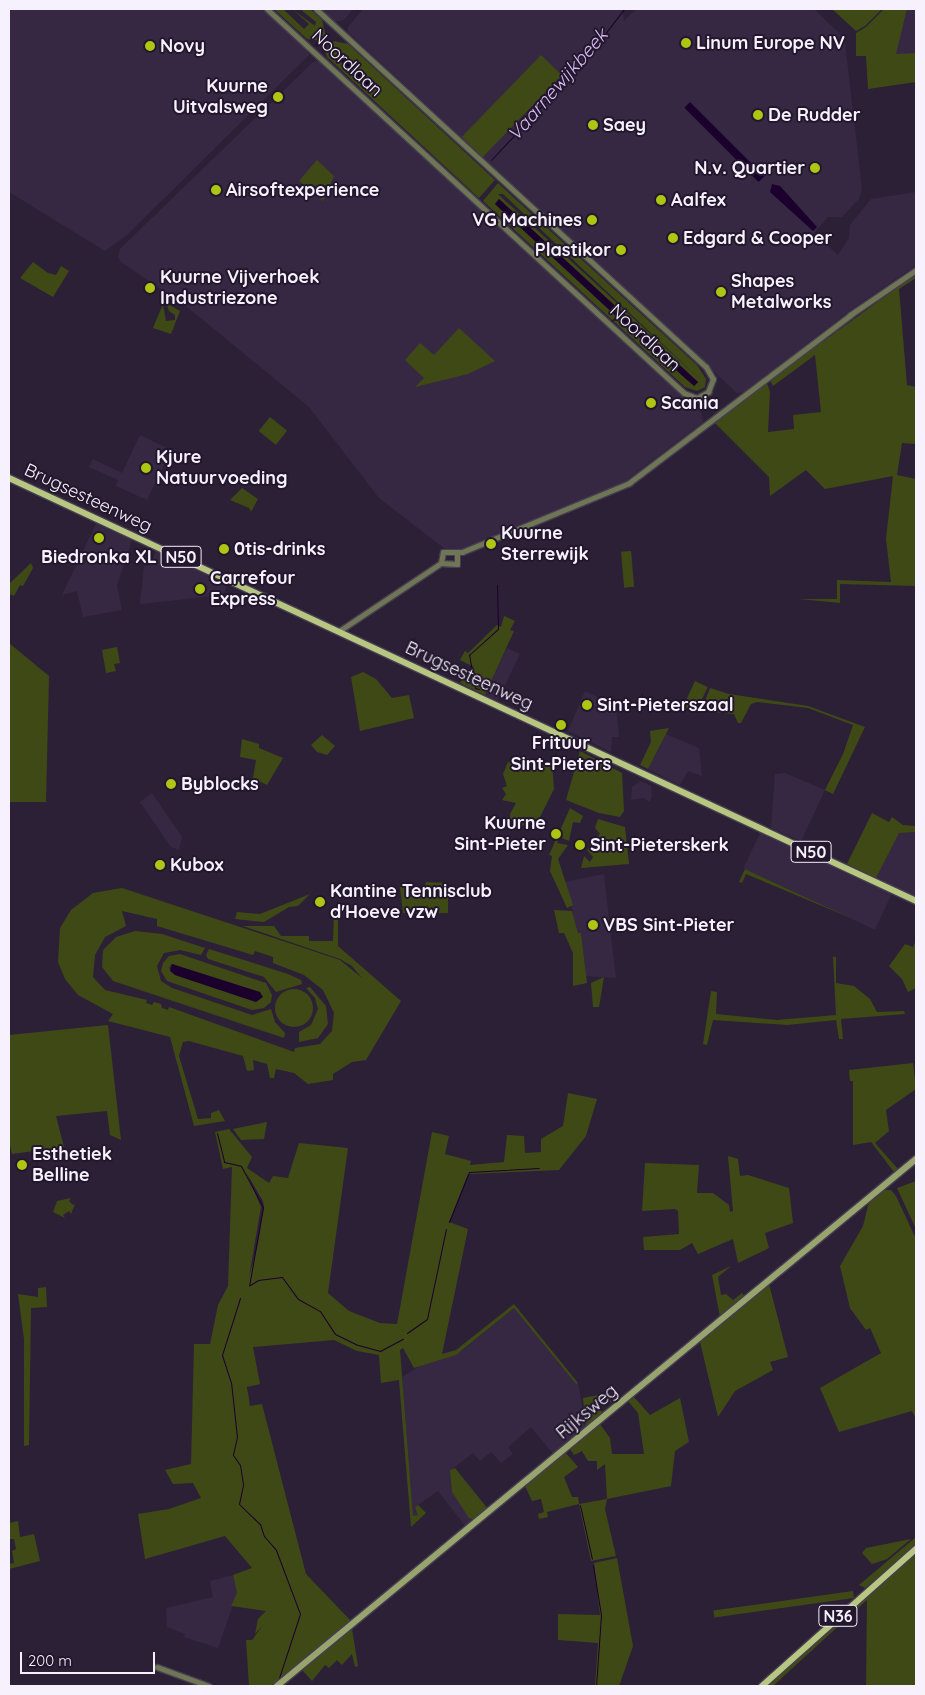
<!DOCTYPE html>
<style>
body{margin:0}
#map{position:relative;width:925px;height:1695px;overflow:hidden;background:#2c2036;font-family:Quicksand,sans-serif}
div>[style]{position:absolute}
.built>*{inset:0;background:#362843;transform-origin:0 0}
.green>*{inset:0;background:#3f4915;transform-origin:0 0}
.round{border-radius:50%}
.water>*{inset:0;background:#1b002d;transform-origin:0 0}
.stream>*{height:1px;margin:-0.5px;padding:0 0.5px;transform-origin:0.5px;border-radius:0.5px;background:#1b002d}
.roads{filter:drop-shadow(1px 0 #483d52) drop-shadow(-1px 0 #483d52) drop-shadow(0 1px #483d52) drop-shadow(0 -1px #483d52)}
.tertiary>*{height:5px;margin:-2.5px;padding:0 2.5px;transform-origin:2.5px;border-radius:2.5px;background:#6e7655}
.secondary>*{height:5.5px;margin:-2.75px;padding:0 2.75px;transform-origin:2.75px;border-radius:2.75px;background:#97a46e}
.primary>*{height:6px;margin:-3px;padding:0 3px;transform-origin:3px;border-radius:3px;background:#b7c781}
.dots>*{width:14px;height:14px;translate:-50% -50%;box-sizing:border-box;border:2px solid #22172c;border-radius:50%}
span{translate:-50% -50%;white-space:nowrap;text-align:center;line-height:1.15;-webkit-text-stroke:4px #22172c;paint-order:stroke}
.shield-label span{padding:1px 4px;background:#22172c;border:1px solid;border-radius:4px;-webkit-text-stroke-width:0}
.shield-label{font-size:16px;color:#f7f1fd;font-weight:700}
.poi-label{font-size:18px;color:#f7f1fd;font-weight:700}
.left{translate:0 -50%;text-align:left}
.right{translate:-100% -50%;text-align:right}
.street-label{font-size:18px;color:#f7f1fd}
.water-label{font-size:19px;color:#d6b9f2;font-style:italic}
.frame{position:absolute;inset:0;border:10px solid #f7f1fd;pointer-events:none}
.scale{position:absolute;left:20px;top:1652px;width:135px;height:22px;box-sizing:border-box;border:2px solid #f7f1fd;border-top:0;padding-left:6px;font-size:15px;line-height:18px;white-space:nowrap;color:#f7f1fd;-webkit-text-stroke:4px #22172c;paint-order:stroke}
</style>
<div id="map">
<div class="built">
<i style="clip-path:polygon(9px 9px,264px 9px,306px 47px,309px 55px,127px 235px,105px 251px,9px 192px)"></i>
<i style="clip-path:polygon(319px 9px,353px 9px,344px 20px,335px 22px)"></i>
<i style="clip-path:polygon(363px 9px,622px 9px,624px 21px,636px 9px,814px 9px,841px 35px,845px 43px,862px 189px,859px 199px,842px 217px,828px 217px,814px 233px,838px 255px,849px 238px,850px 225px,871px 199px,916px 192px,916px 265px,849px 311px,744px 392px,737px 393px,348px 32px,348px 27px)"></i>
<i style="clip-path:polygon(907px 9px,916px 9px,916px 54px,895px 54px)"></i>
<i style="clip-path:polygon(320px 60px,700px 409px,703px 422px,620px 485px,460px 550px,445px 549px,379px 498px,309px 407px,186px 306px,121px 262px,118px 256px,120px 249px,313px 62px)"></i>
<i style="clip-path:polygon(140px 435px,171px 450px,147px 500px,116px 486px,118px 480px,89px 467px,93px 459px,122px 473px)"></i>
<i style="clip-path:polygon(96px 524px,132px 540px,117px 585px,122px 610px,83px 617px,77px 591px,62px 595px)"></i>
<i style="clip-path:polygon(156px 551px,228px 584px,223px 595px,140px 604px,144px 566px,150px 565px)"></i>
<i style="left:507px;top:648px;width:14px;height:52px;rotate:25deg"></i>
<i style="clip-path:polygon(585px 691px,616px 706px,619px 737px,612px 737px,611px 752px,568px 731px)"></i>
<i style="clip-path:polygon(666px 734px,699px 748px,702px 776px,688px 771px,680px 785px,648px 769px)"></i>
<i style="clip-path:polygon(785px 773px,825px 790px,801px 841px,771px 828px,775px 774px)"></i>
<i style="clip-path:polygon(640px 781px,651px 786px,652px 797px,649px 802px,644px 798px,631px 800px,632px 787px)"></i>
<i style="clip-path:polygon(152px 793px,182px 837px,179px 850px,171px 847px,140px 802px)"></i>
<i style="clip-path:polygon(916px 832px,916px 897px,876px 878px,899px 833px)"></i>
<i style="left:760px;top:833px;width:145px;height:39px;rotate:25deg"></i>
<i style="clip-path:polygon(604px 874px,610px 928px,616px 978px,586px 976px,581px 933px,578px 933px,565px 882px)"></i>
<i style="clip-path:polygon(514px 1308px,576px 1384px,578px 1383px,586px 1427px,553px 1454px,531px 1427px,508px 1447px,513px 1454px,501px 1463px,491px 1452px,480px 1461px,473px 1453px,451px 1470px,452px 1492px,475px 1520px,466px 1527px,438px 1491px,415px 1507px,418px 1515px,413px 1516px,402px 1377px,423px 1364px,462px 1351px)"></i>
<i style="clip-path:polygon(233px 1575px,237px 1593px,218px 1648px,184px 1637px,185px 1634px,167px 1627px,166px 1608px,213px 1597px,210px 1581px)"></i>
</div>
<div class="green">
<i style="clip-path:polygon(274px 9px,283px 9px,304px 29px,309px 24px,292px 9px,315px 26px,316px 22px,300px 9px,310px 9px,322px 20px,326px 37px,321px 41px,307px 39px)"></i>
<i style="clip-path:polygon(832px 9px,882px 9px,865px 26px,856px 31px)"></i>
<i style="clip-path:polygon(884px 9px,907px 9px,896px 54px,916px 53px,916px 82px,868px 89px,866px 56px,856px 56px,856px 33px,866px 27px)"></i>
<i style="clip-path:polygon(evenodd,334px 41px,348px 44px,495px 180px,479px 198px,327px 57px,325px 50px,334px 41px,345px 57px,373px 83px,369px 88px,341px 62px,345px 57px)"></i>
<i style="left:541px;top:55px;width:29px;height:114px;rotate:44deg"></i>
<i style="clip-path:polygon(317px 160px,334px 176px,323px 201px,299px 181px)"></i>
<i style="clip-path:polygon(evenodd,498px 183px,697px 365px,706px 379px,705px 387px,697px 391px,685px 387px,483px 201px,498px 183px,498px 194px,503px 194px,702px 381px,500px 196px,498px 194px,498px 183px,499px 199px,698px 382px,694px 386px,631px 330px,495px 204px,499px 199px)"></i>
<i style="clip-path:polygon(33px 262px,48px 273px,56px 275px,61px 266px,69px 271px,53px 297px,20px 278px)"></i>
<i style="clip-path:polygon(916px 274px,916px 278px,899px 289px,907px 385px,916px 387px,916px 444px,902px 443px,897px 475px,916px 479px,916px 586px,840px 584px,840px 603px,799px 599px,837px 599px,837px 580px,891px 582px,886px 539px,893px 476px,825px 489px,806px 470px,770px 496px,769px 477px,714px 422px,767px 383px,770px 392px,768px 432px,794px 429px,793px 415px,821px 412px,815px 355px,773px 386px,770px 380px)"></i>
<i style="clip-path:polygon(166px 303px,180px 311px,171px 334px,153px 328px,163px 304px,166px 321px,175px 320px,175px 315px,169px 311px)"></i>
<i style="clip-path:polygon(459px 328px,495px 361px,468px 374px,415px 387px,424px 378px,405px 360px,420px 343px,434px 355px)"></i>
<i style="left:270px;top:417px;width:22px;height:18px;rotate:39deg"></i>
<i style="clip-path:polygon(242px 488px,258px 499px,251px 512px,249px 508px,230px 500px)"></i>
<i style="left:631px;top:551px;width:36px;height:10px;rotate:85deg"></i>
<i style="clip-path:polygon(31px 563px,33px 568px,23px 586px,20px 585px,14px 596px,9px 594px,9px 584px)"></i>
<i style="clip-path:polygon(504px 616px,515px 621px,510px 630px,514px 631px,485px 695px,460px 683px,462px 679px,467px 681px,474px 667px,460px 660px,465px 651px,468px 653px,497px 625px,501px 627px)"></i>
<i style="clip-path:polygon(9px 643px,49px 676px,46px 802px,9px 802px)"></i>
<i style="clip-path:polygon(117px 647px,120px 663px,114px 664px,116px 671px,106px 673px,102px 650px)"></i>
<i style="clip-path:polygon(363px 672px,376px 679px,392px 698px,409px 695px,414px 718px,360px 731px,351px 677px)"></i>
<i style="left:695px;top:681px;width:14px;height:28px;rotate:25deg"></i>
<i style="clip-path:polygon(710px 688px,729px 694px,808px 706px,865px 727px,833px 794px,825px 790px,843px 754px,853px 725px,808px 708px,757px 702px,751px 704px,741px 723px,738px 723px,734px 714px,701px 711px)"></i>
<i style="clip-path:polygon(669px 728px,648px 769px,640px 765px,651px 742px,650px 731px)"></i>
<i style="clip-path:polygon(322px 735px,335px 746px,327px 755px,317px 752px,311px 745px)"></i>
<i style="clip-path:polygon(242px 739px,259px 744px,259px 748px,283px 758px,267px 785px,253px 778px,256px 760px,240px 757px)"></i>
<i style="clip-path:polygon(580px 751px,622px 773px,624px 811px,620px 817px,599px 813px,566px 800px)"></i>
<i style="clip-path:polygon(526px 757px,548px 764px,552px 763px,554px 789px,535px 827px,510px 824px,510px 814px,516px 803px,502px 800px,506px 794px,502px 788px,507px 786px,503px 774px,508px 762px,516px 764px,519px 758px,525px 760px)"></i>
<i style="clip-path:polygon(570px 808px,583px 816px,580px 823px,573px 822px,569px 841px,560px 837px,557px 843px,568px 845px,558px 859px,573px 905px,567px 908px,550px 871px,552px 856px,549px 855px)"></i>
<i style="clip-path:polygon(872px 813px,889px 822px,892px 817px,903px 825px,916px 826px,916px 832px,899px 833px,876px 878px,847px 864px)"></i>
<i style="clip-path:polygon(598px 819px,625px 827px,629px 864px,581px 868px,584px 856px,590px 862px,593px 857px,587px 850px,600px 834px,595px 828px)"></i>
<i style="clip-path:polygon(745px 869px,807px 898px,853px 919px,746px 874px,742px 883px,739px 882px)"></i>
<i style="clip-path:polygon(426px 882px,448px 883px,448px 913px,403px 913px,400px 887px,425px 887px)"></i>
<i style="clip-path:polygon(evenodd,122px 888px,340px 960px,362px 978px,352px 966px,340px 959px,243px 926px,274px 926px,281px 936px,309px 936px,309px 941px,333px 941px,334px 909px,338px 909px,338px 946px,401px 1001px,366px 1060px,352px 1062px,333px 1074px,333px 1080px,308px 1084px,294px 1073px,276px 1069px,274px 1078px,270px 1078px,267px 1064px,253px 1060px,254px 1070px,247px 1071px,243px 1056px,189px 1041px,183px 1042px,179px 1056px,198px 1119px,211px 1118px,211px 1113px,219px 1110px,225px 1121px,194px 1126px,170px 1037px,108px 1021px,113px 1014px,78px 995px,65px 979px,58px 962px,60px 928px,71px 910px,93px 893px,122px 888px,122px 911px,157px 919px,157px 926px,253px 955px,255px 951px,273px 957px,273px 963px,304px 975px,323px 990px,334px 1013px,332px 1031px,320px 1044px,295px 1048px,294px 1052px,169px 1007px,168px 1010px,162px 1008px,161px 1004px,154px 1002px,152px 1005px,146px 1003px,147px 1000px,105px 990px,93px 977px,95px 955px,105px 937px,126px 926px,122px 911px)"></i>
<i style="clip-path:polygon(310px 894px,298px 906px,289px 907px,264px 922px,235px 919px,237px 912px,260px 914px)"></i>
<i style="clip-path:polygon(554px 910px,572px 911px,578px 933px,581px 933px,587px 983px,573px 986px,573px 953px,564px 933px,559px 933px)"></i>
<i style="clip-path:polygon(135px 931px,162px 934px,205px 948px,201px 955px,180px 950px,164px 953px,157px 966px,161px 981px,172px 988px,252px 1015px,271px 1009px,275px 1022px,285px 1033px,284px 1038px,113px 981px,102px 967px,103px 950px,116px 937px)"></i>
<i style="clip-path:polygon(916px 940px,916px 988px,908px 992px,902px 979px,889px 966px,905px 944px,913px 947px)"></i>
<i style="clip-path:polygon(209px 949px,288px 974px,301px 980px,302px 984px,276px 992px,264px 977px,208px 959px,206px 955px)"></i>
<i style="clip-path:polygon(evenodd,180px 954px,266px 983px,272px 995px,271px 1002px,264px 1008px,252px 1010px,167px 981px,161px 971px,163px 963px,169px 956px,180px 954px,172px 964px,256px 1002px,175px 975px,169px 968px,172px 964px)"></i>
<i style="clip-path:polygon(833px 957px,836px 957px,836px 983px,854px 986px,870px 999px,877px 1012px,904px 1011px,905px 1014px,841px 1019px,843px 1039px,839px 1039px,836px 1020px,787px 1025px,713px 1020px,707px 1045px,703px 1044px,711px 991px,717px 992px,716px 1014px,777px 1020px,836px 1015px)"></i>
<i style="clip-path:polygon(604px 977px,599px 1007px,593px 1007px,591px 983px)"></i>
<i style="clip-path:polygon(310px 987px,326px 1006px,328px 1024px,318px 1038px,299px 1042px,299px 1032px,311px 1025px,318px 1009px,315px 998px,306px 988px)"></i>
<i class="round" style="left:275px;top:989px;width:38px;height:38px"></i>
<i style="clip-path:polygon(108px 1025px,121px 1140px,110px 1135px,107px 1111px,56px 1116px,64px 1147px,12px 1154px,9px 1140px,9px 1035px)"></i>
<i style="clip-path:polygon(913px 1063px,916px 1089px,886px 1110px,889px 1131px,875px 1143px,898px 1169px,894px 1172px,871px 1142px,853px 1145px,853px 1081px,850px 1081px,849px 1070px)"></i>
<i style="clip-path:polygon(evenodd,568px 1093px,597px 1099px,586px 1136px,559px 1170px,468px 1174px,449px 1222px,468px 1229px,442px 1354px,456px 1350px,514px 1304px,578px 1383px,576px 1384px,514px 1308px,456px 1355px,414px 1368px,403px 1348px,400px 1350px,413px 1516px,418px 1515px,415px 1507px,418px 1505px,426px 1513px,411px 1527px,399px 1380px,381px 1383px,379px 1355px,357px 1351px,334px 1340px,253px 1347px,260px 1384px,247px 1387px,250px 1406px,262px 1404px,306px 1574px,351px 1621px,271px 1686px,249px 1686px,246px 1640px,252px 1640px,264px 1624px,255px 1634px,258px 1619px,266px 1611px,231px 1606px,237px 1593px,233px 1575px,252px 1568px,225px 1536px,145px 1559px,138px 1514px,169px 1509px,201px 1498px,193px 1483px,173px 1484px,165px 1470px,191px 1464px,194px 1344px,210px 1344px,218px 1305px,228px 1286px,232px 1167px,223px 1169px,215px 1132px,229px 1129px,252px 1157px,247px 1168px,269px 1183px,273px 1176px,288px 1178px,299px 1143px,348px 1148px,328px 1293px,349px 1311px,380px 1323px,397px 1324px,432px 1132px,449px 1136px,445px 1154px,471px 1161px,470px 1165px,504px 1162px,507px 1135px,524px 1136px,525px 1153px,541px 1152px,541px 1139px,563px 1126px,568px 1093px,246px 1172px,263px 1201px,264px 1208px,257px 1248px,249px 1277px,261px 1207px,246px 1172px)"></i>
<i style="clip-path:polygon(267px 1122px,264px 1139px,241px 1140px,233px 1129px)"></i>
<i style="clip-path:polygon(728px 1156px,738px 1159px,740px 1176px,748px 1175px,789px 1188px,793px 1223px,765px 1233px,769px 1248px,738px 1263px,733px 1239px,698px 1254px,692px 1243px,680px 1250px,644px 1250px,643px 1237px,679px 1234px,678px 1211px,675px 1209px,642px 1211px,645px 1163px,699px 1165px,697px 1193px,713px 1193px,729px 1205px,730px 1212px,733px 1211px)"></i>
<i style="clip-path:polygon(916px 1181px,916px 1229px,897px 1188px)"></i>
<i style="clip-path:polygon(884px 1190px,891px 1190px,896px 1196px,916px 1239px,916px 1419px,912px 1411px,839px 1432px,820px 1388px,881px 1353px,870px 1328px,866px 1330px,850px 1308px,840px 1266px,863px 1226px,869px 1202px)"></i>
<i style="clip-path:polygon(71px 1198px,69px 1201px,73px 1205px,75px 1204px,71px 1214px,69px 1211px,63px 1215px,65px 1218px,53px 1212px,57px 1201px)"></i>
<i style="clip-path:polygon(731px 1266px,718px 1277px,721px 1295px,726px 1294px,733px 1300px,742px 1293px,745px 1297px,720px 1317px,712px 1275px)"></i>
<i style="clip-path:polygon(769px 1284px,788px 1357px,770px 1362px,773px 1370px,735px 1391px,718px 1417px,700px 1342px)"></i>
<i style="clip-path:polygon(46px 1287px,47px 1307px,31px 1308px,29px 1445px,24px 1446px,24px 1339px,18px 1294px,38px 1297px,38px 1288px)"></i>
<i style="clip-path:polygon(604px 1394px,614px 1404px,602px 1397px,593px 1399px,603px 1414px,586px 1427px,583px 1398px)"></i>
<i style="clip-path:polygon(633px 1396px,650px 1415px,680px 1398px,689px 1442px,675px 1451px,671px 1486px,607px 1499px,605px 1509px,616px 1556px,591px 1561px,579px 1504px,547px 1512px,548px 1517px,539px 1519px,538px 1514px,544px 1512px,541px 1499px,532px 1501px,525px 1486px,565px 1452px,578px 1467px,564px 1477px,572px 1497px,578px 1497px,579px 1504px,607px 1499px,605px 1464px,597px 1470px,597px 1461px,588px 1461px,582px 1451px,574px 1455px,570px 1449px,600px 1424px,610px 1438px,612px 1454px,644px 1454px,638px 1413px,628px 1401px)"></i>
<i style="clip-path:polygon(455px 1468px,488px 1509px,475px 1520px,469px 1518px,452px 1492px,450px 1470px)"></i>
<i style="clip-path:polygon(18px 1521px,20px 1537px,34px 1534px,40px 1561px,9px 1569px,9px 1564px,14px 1563px,12px 1551px,16px 1549px,14px 1539px,9px 1539px,9px 1523px)"></i>
<i style="clip-path:polygon(916px 1537px,916px 1546px,865px 1588px,859px 1585px)"></i>
<i style="clip-path:polygon(911px 1539px,887px 1559px,872px 1564px,862px 1553px,866px 1548px)"></i>
<i style="clip-path:polygon(916px 1552px,916px 1686px,866px 1686px,867px 1600px,773px 1686px,766px 1686px)"></i>
<i style="clip-path:polygon(617px 1558px,633px 1646px,619px 1686px,595px 1686px,598px 1643px,558px 1640px,558px 1614px,600px 1615px,594px 1563px)"></i>
<i style="left:853px;top:1591px;width:7px;height:141px;rotate:82deg"></i>
<i style="clip-path:polygon(352px 1629px,358px 1666px,355px 1667px,352px 1654px,342px 1665px,337px 1660px,329px 1668px,325px 1665px,312px 1681px,302px 1670px)"></i>
</div>
<div class="water">
<i style="left:345px;top:57px;width:38px;height:6px;rotate:43deg"></i>
<i style="left:690px;top:102px;width:105px;height:8px;rotate:45deg"></i>
<i style="clip-path:polygon(772px 184px,780px 186px,817px 227px,813px 231px,770px 192px)"></i>
<i style="clip-path:polygon(499px 199px,551px 247px,698px 382px,694px 386px,631px 330px,495px 204px)"></i>
<i style="clip-path:polygon(172px 964px,260px 992px,263px 997px,256px 1002px,175px 975px,170px 971px)"></i>
</div>
<div class="stream">
<i style="left:491px;top:160px;width:137px;rotate:-46.8deg"></i>
<i style="left:585px;top:60px;width:64px;rotate:-52.6deg"></i>
<i style="left:479px;top:689px;width:4px;rotate:-166deg"></i>
<i style="left:475px;top:688px;width:34px;rotate:-100deg"></i>
<i style="left:469px;top:655px;width:39px;rotate:-42deg"></i>
<i style="left:498px;top:629px;width:44px;rotate:-91.3deg"></i>
<i style="left:217px;top:1133px;width:30px;rotate:76deg"></i>
<i style="left:224px;top:1162px;width:17px;rotate:13deg"></i>
<i style="left:241px;top:1166px;width:47px;rotate:61.8deg"></i>
<i style="left:263px;top:1207px;width:80px;rotate:100deg"></i>
<i style="left:449px;top:1222px;width:54px;rotate:-68.2deg"></i>
<i style="left:469px;top:1172px;width:70px;rotate:-3.3deg"></i>
<i style="left:250px;top:1285px;width:9px;rotate:-32deg"></i>
<i style="left:258px;top:1280px;width:24px;rotate:-7deg"></i>
<i style="left:282px;top:1277px;width:27px;rotate:54deg"></i>
<i style="left:298px;top:1299px;width:25px;rotate:29deg"></i>
<i style="left:320px;top:1311px;width:27px;rotate:57deg"></i>
<i style="left:335px;top:1334px;width:25px;rotate:26deg"></i>
<i style="left:358px;top:1345px;width:23px;rotate:15deg"></i>
<i style="left:380px;top:1351px;width:26px;rotate:-28deg"></i>
<i style="left:240px;top:1298px;width:60px;rotate:107.5deg"></i>
<i style="left:222px;top:1355px;width:28px;rotate:72deg"></i>
<i style="left:231px;top:1382px;width:55px;rotate:83.8deg"></i>
<i style="left:237px;top:1437px;width:18px;rotate:103deg"></i>
<i style="left:233px;top:1455px;width:12px;rotate:55deg"></i>
<i style="left:240px;top:1465px;width:20px;rotate:81deg"></i>
<i style="left:243px;top:1485px;width:19px;rotate:102deg"></i>
<i style="left:239px;top:1504px;width:29px;rotate:44deg"></i>
<i style="left:260px;top:1524px;width:13px;rotate:72deg"></i>
<i style="left:264px;top:1536px;width:18px;rotate:49deg"></i>
<i style="left:276px;top:1550px;width:68px;rotate:69.4deg"></i>
<i style="left:300px;top:1614px;width:67px;rotate:108.2deg"></i>
<i style="left:407px;top:1333px;width:24px;rotate:-35deg"></i>
<i style="left:427px;top:1319px;width:92px;rotate:-78.1deg"></i>
<i style="left:580px;top:1505px;width:55px;rotate:77.5deg"></i>
<i style="left:593px;top:1565px;width:51px;rotate:80.9deg"></i>
<i style="left:601px;top:1615px;width:71px;rotate:94deg"></i>
</div>
<div class="roads">
<div class="tertiary">
<i style="left:267px;top:9px;width:567px;rotate:42.64deg"></i>
<i style="left:684px;top:393px;width:14px;rotate:21deg"></i>
<i style="left:697px;top:398px;width:13px;rotate:-29deg"></i>
<i style="left:708px;top:392px;width:14px;rotate:-69deg"></i>
<i style="left:713px;top:379px;width:14px;rotate:-120deg"></i>
<i style="left:706px;top:367px;width:529px;rotate:-137.45deg"></i>
<i style="left:441px;top:563px;width:11px;rotate:-80deg"></i>
<i style="left:443px;top:552px;width:19px"></i>
<i style="left:462px;top:552px;width:181px;rotate:-22.4deg"></i>
<i style="left:629px;top:483px;width:278px;rotate:-37.2deg"></i>
<i style="left:850px;top:315px;width:80px;rotate:-34.3deg"></i>
<i style="left:339px;top:631px;width:123px;rotate:-33.7deg"></i>
<i style="left:441px;top:563px;width:16px;rotate:4deg"></i>
<i style="left:457px;top:564px;width:10px;rotate:-90deg"></i>
<i style="left:157px;top:1667px;width:55px;rotate:20.1deg"></i>
</div>
<div class="secondary">
<i style="left:277px;top:1686px;width:828px;rotate:-39.51deg"></i>
</div>
<div class="primary">
<i style="left:9px;top:478px;width:1001px;rotate:25deg"></i>
<i style="left:762px;top:1686px;width:206px;rotate:-41.7deg"></i>
</div>
</div>
<div class="dots">
<i style="left:686px;top:43px;background:#acc613"></i>
<i style="left:150px;top:46px;background:#acc613"></i>
<i style="left:278px;top:97px;background:#acc613"></i>
<i style="left:758px;top:115px;background:#acc613"></i>
<i style="left:593px;top:125px;background:#acc613"></i>
<i style="left:815px;top:168px;background:#acc613"></i>
<i style="left:216px;top:190px;background:#acc613"></i>
<i style="left:661px;top:200px;background:#acc613"></i>
<i style="left:592px;top:220px;background:#acc613"></i>
<i style="left:673px;top:238px;background:#acc613"></i>
<i style="left:621px;top:250px;background:#acc613"></i>
<i style="left:150px;top:288px;background:#acc613"></i>
<i style="left:721px;top:292px;background:#acc613"></i>
<i style="left:651px;top:403px;background:#acc613"></i>
<i style="left:146px;top:468px;background:#acc613"></i>
<i style="left:99px;top:538px;background:#acc613"></i>
<i style="left:491px;top:544px;background:#acc613"></i>
<i style="left:224px;top:549px;background:#acc613"></i>
<i style="left:200px;top:589px;background:#acc613"></i>
<i style="left:587px;top:705px;background:#acc613"></i>
<i style="left:561px;top:725px;background:#acc613"></i>
<i style="left:171px;top:784px;background:#acc613"></i>
<i style="left:556px;top:834px;background:#acc613"></i>
<i style="left:580px;top:845px;background:#acc613"></i>
<i style="left:160px;top:865px;background:#acc613"></i>
<i style="left:320px;top:902px;background:#acc613"></i>
<i style="left:593px;top:925px;background:#acc613"></i>
<i style="left:22px;top:1165px;background:#acc613"></i>
</div>
<div class="shield-label">
<span style="left:181px;top:557px">N50</span>
<span style="left:811px;top:852px">N50</span>
<span style="left:838px;top:1616px">N36</span>
</div>
<div class="poi-label">
<span class="left" style="left:696px;top:43px">Linum Europe NV</span>
<span class="left" style="left:160px;top:46px">Novy</span>
<span class="right" style="left:268px;top:97px">Kuurne<br>Uitvalsweg</span>
<span class="left" style="left:768px;top:115px">De Rudder</span>
<span class="left" style="left:603px;top:125px">Saey</span>
<span class="right" style="left:805px;top:168px">N.v. Quartier</span>
<span class="left" style="left:226px;top:190px">Airsoftexperience</span>
<span class="left" style="left:671px;top:200px">Aalfex</span>
<span class="right" style="left:582px;top:220px">VG Machines</span>
<span class="left" style="left:683px;top:238px">Edgard &amp; Cooper</span>
<span class="right" style="left:611px;top:250px">Plastikor</span>
<span class="left" style="left:160px;top:288px">Kuurne Vijverhoek<br>Industriezone</span>
<span class="left" style="left:731px;top:292px">Shapes<br>Metalworks</span>
<span class="left" style="left:661px;top:403px">Scania</span>
<span class="left" style="left:156px;top:468px">Kjure<br>Natuurvoeding</span>
<span class="left" style="left:501px;top:544px">Kuurne<br>Sterrewijk</span>
<span class="left" style="left:234px;top:549px">0tis-drinks</span>
<span style="left:99px;top:557px">Biedronka XL</span>
<span class="left" style="left:210px;top:589px">Carrefour<br>Express</span>
<span class="left" style="left:597px;top:705px">Sint-Pieterszaal</span>
<span style="left:561px;top:754px">Frituur<br>Sint-Pieters</span>
<span class="left" style="left:181px;top:784px">Byblocks</span>
<span class="right" style="left:546px;top:834px">Kuurne<br>Sint-Pieter</span>
<span class="left" style="left:590px;top:845px">Sint-Pieterskerk</span>
<span class="left" style="left:170px;top:865px">Kubox</span>
<span class="left" style="left:330px;top:902px">Kantine Tennisclub<br>d'Hoeve vzw</span>
<span class="left" style="left:603px;top:925px">VBS Sint-Pieter</span>
<span class="left" style="left:32px;top:1165px">Esthetiek<br>Belline</span>
</div>
<div class="street-label">
<span style="left:347px;top:63px;rotate:43deg">Noordlaan</span>
<span style="left:645px;top:338px;rotate:43deg">Noordlaan</span>
<span style="left:88px;top:498px;rotate:25deg">Brugsesteenweg</span>
<span style="left:469px;top:676px;rotate:25deg">Brugsesteenweg</span>
<span style="left:587px;top:1412px;rotate:-40deg">Rijksweg</span>
</div>
<div class="water-label">
<span style="left:558px;top:85px;rotate:-49deg">Vaarnewijkbeek</span>
</div>
<div class="frame"></div>
<div class="scale">200 m</div>
</div>
